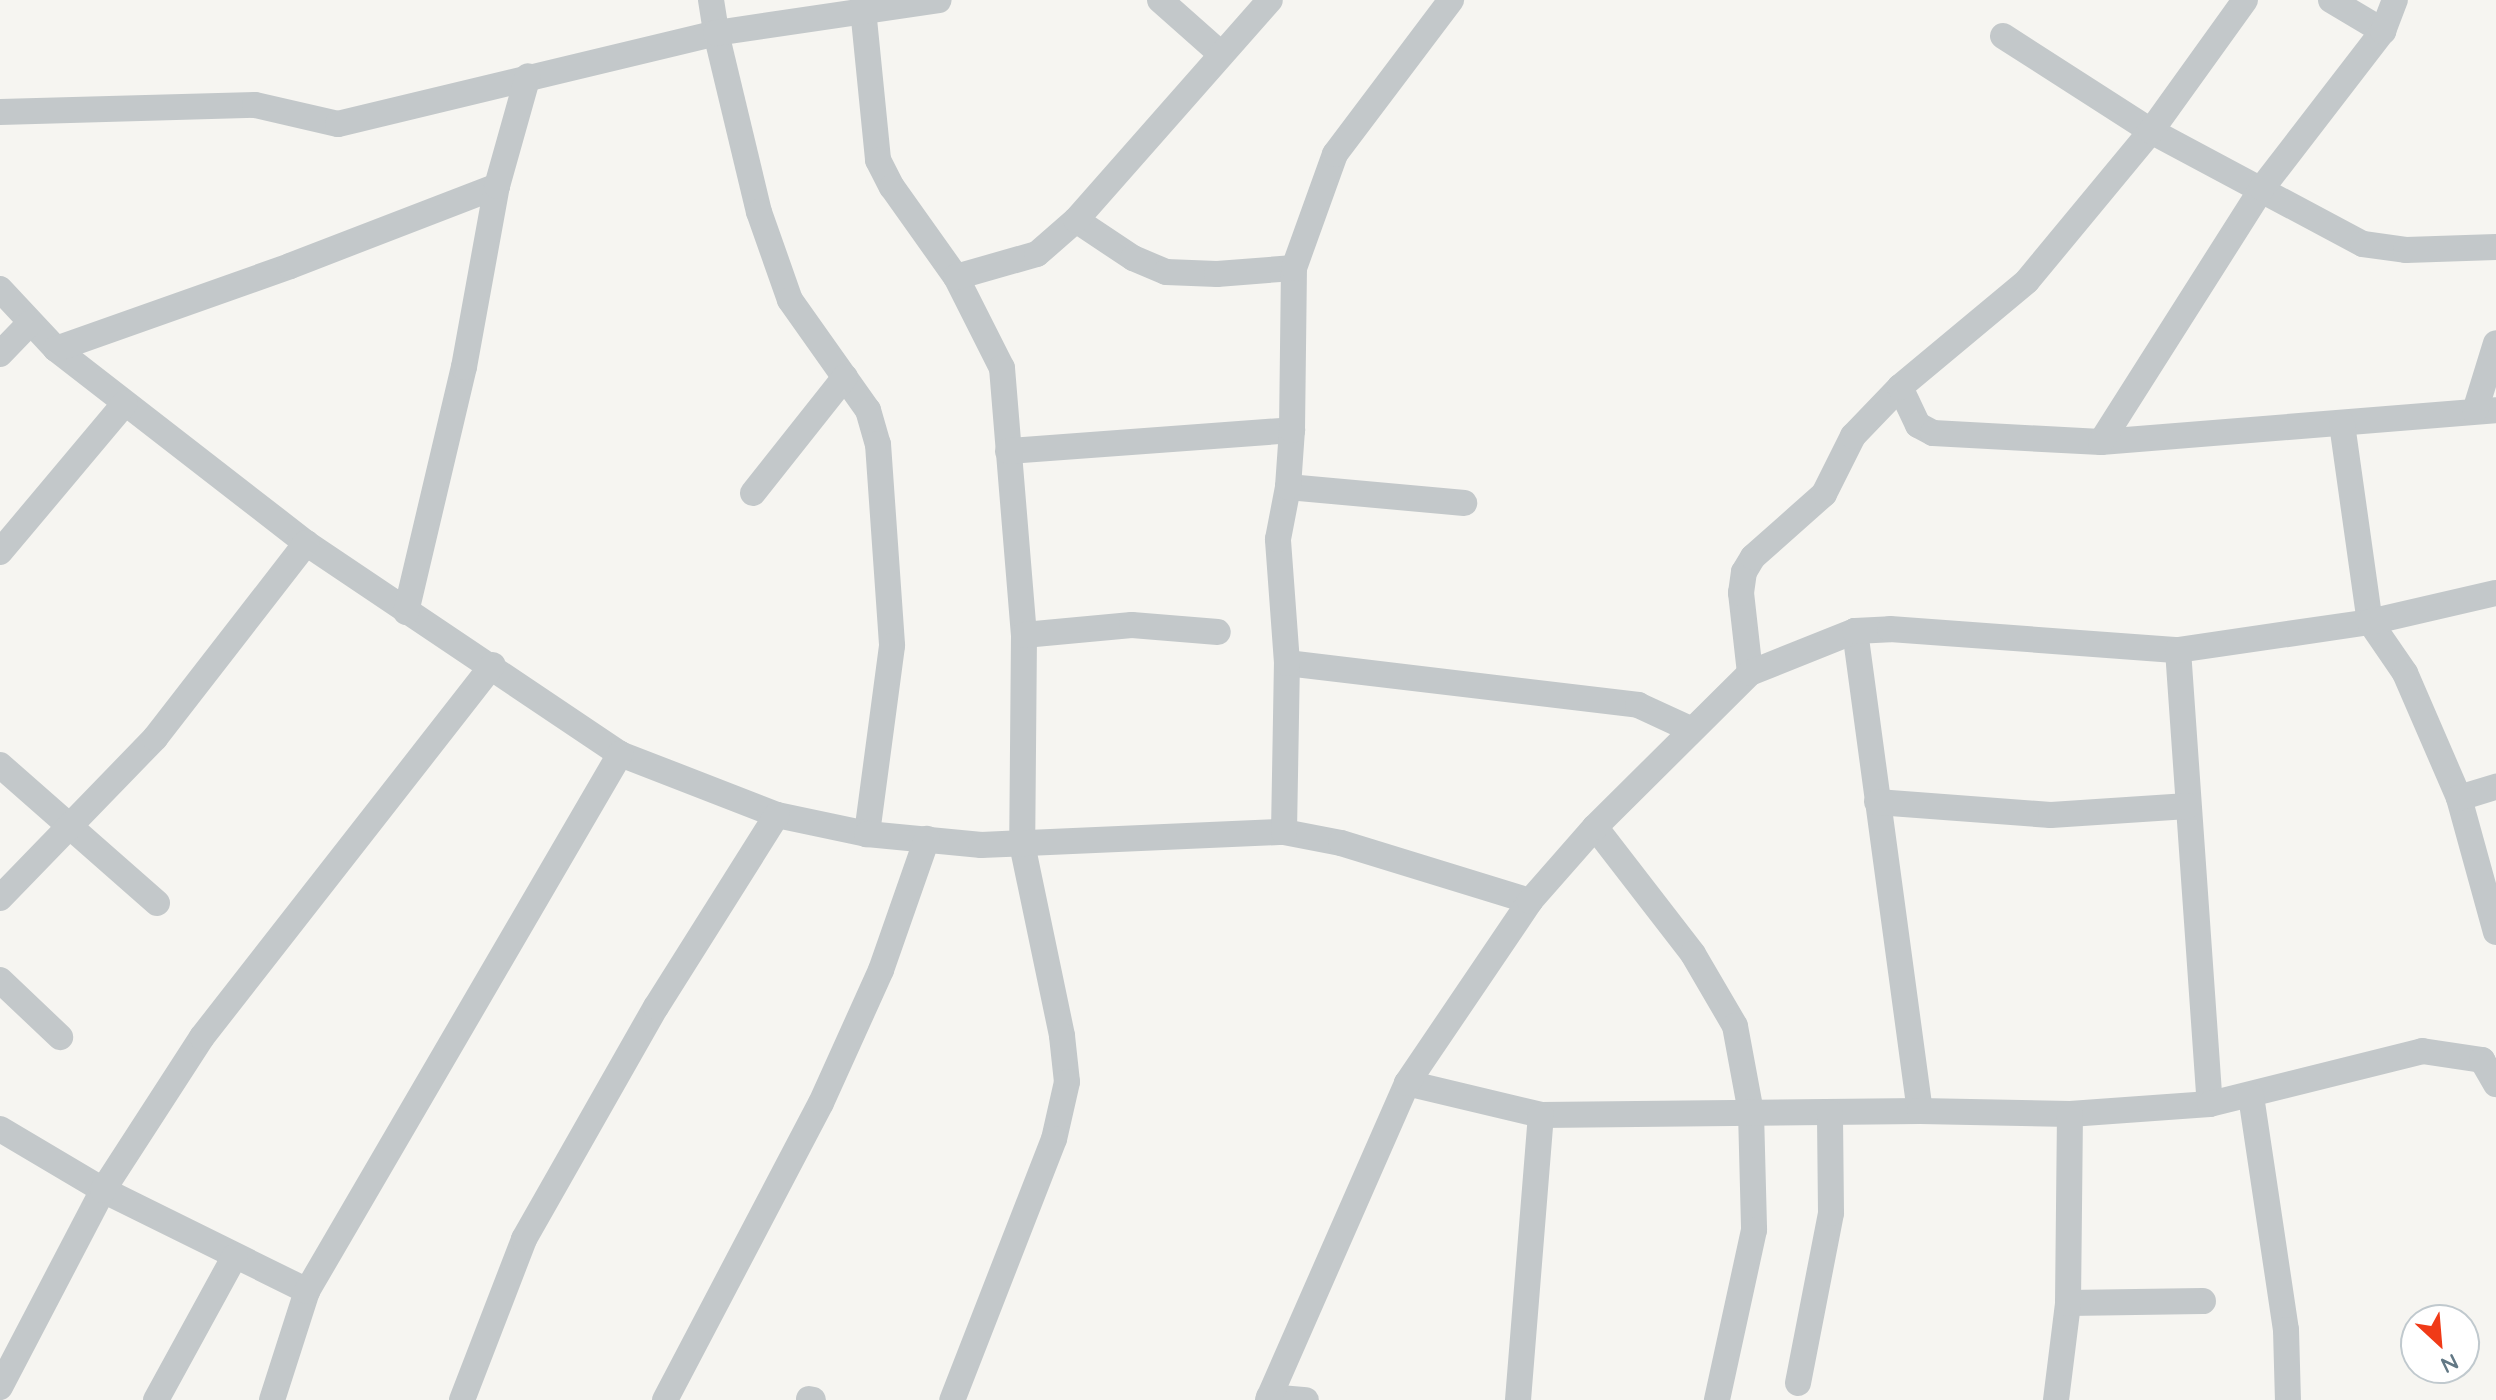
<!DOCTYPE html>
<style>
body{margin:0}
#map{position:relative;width:2496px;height:1400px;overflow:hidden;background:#f6f5f1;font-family:Quicksand,sans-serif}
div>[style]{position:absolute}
.minor>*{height:26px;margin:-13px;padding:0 13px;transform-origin:13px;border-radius:13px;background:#c3c8ca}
span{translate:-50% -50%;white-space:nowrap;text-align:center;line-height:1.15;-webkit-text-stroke:8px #fff;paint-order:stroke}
.north{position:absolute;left:2400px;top:1304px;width:80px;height:80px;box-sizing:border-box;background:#fff;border:2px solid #c0c9ce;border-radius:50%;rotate:154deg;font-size:22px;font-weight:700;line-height:32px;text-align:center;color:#627885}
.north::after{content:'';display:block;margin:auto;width:28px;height:36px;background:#f03a17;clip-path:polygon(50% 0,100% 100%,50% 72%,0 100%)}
</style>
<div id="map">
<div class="minor">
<i style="left:711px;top:0;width:33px;rotate:81deg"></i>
<i style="left:716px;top:33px;width:184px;rotate:76.5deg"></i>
<i style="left:759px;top:212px;width:93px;rotate:70.6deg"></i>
<i style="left:790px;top:300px;width:135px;rotate:54.7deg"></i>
<i style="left:868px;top:410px;width:35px;rotate:74deg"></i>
<i style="left:878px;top:444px;width:202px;rotate:86deg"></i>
<i style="left:892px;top:646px;width:190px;rotate:97.6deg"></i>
<i style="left:1160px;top:0;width:81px;rotate:41.5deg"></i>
<i style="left:2331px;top:0;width:61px;rotate:30.8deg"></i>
<i style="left:863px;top:9px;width:152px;rotate:84.3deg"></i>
<i style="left:878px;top:160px;width:30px;rotate:63deg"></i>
<i style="left:892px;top:187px;width:110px;rotate:54.6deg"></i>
<i style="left:956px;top:277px;width:102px;rotate:63.2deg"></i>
<i style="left:1002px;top:368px;width:268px;rotate:85.3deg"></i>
<i style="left:1024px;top:635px;width:209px;rotate:90.5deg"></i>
<i style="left:1022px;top:844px;width:196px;rotate:78.2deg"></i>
<i style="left:1062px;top:1036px;width:46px;rotate:83.8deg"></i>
<i style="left:1067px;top:1082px;width:58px;rotate:102.8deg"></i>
<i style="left:1054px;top:1139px;width:280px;rotate:111.3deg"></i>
<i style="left:2003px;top:36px;width:176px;rotate:32.7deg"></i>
<i style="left:2151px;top:131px;width:240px;rotate:28.1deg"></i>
<i style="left:2363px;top:244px;width:43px;rotate:7.9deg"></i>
<i style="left:2406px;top:250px;width:90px;rotate:-1.9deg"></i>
<i style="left:0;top:112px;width:255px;rotate:-1.6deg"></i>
<i style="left:255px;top:105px;width:85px;rotate:12.9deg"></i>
<i style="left:338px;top:124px;width:389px;rotate:-13.5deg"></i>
<i style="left:716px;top:33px;width:225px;rotate:-8.4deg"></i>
<i style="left:1076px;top:220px;width:69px;rotate:33.7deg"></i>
<i style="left:1133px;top:258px;width:36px;rotate:23deg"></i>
<i style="left:1166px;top:272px;width:51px;rotate:2.2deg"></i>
<i style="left:1217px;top:274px;width:77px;rotate:-4.5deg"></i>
<i style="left:956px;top:277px;width:84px;rotate:-15.9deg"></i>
<i style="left:1037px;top:254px;width:52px;rotate:-41.1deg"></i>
<i style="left:1076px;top:220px;width:293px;rotate:-48.6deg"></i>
<i style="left:0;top:289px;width:82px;rotate:47deg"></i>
<i style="left:56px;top:349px;width:316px;rotate:37.8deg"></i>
<i style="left:306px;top:543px;width:378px;rotate:33.9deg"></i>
<i style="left:620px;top:754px;width:168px;rotate:21.2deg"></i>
<i style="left:777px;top:815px;width:92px;rotate:11.9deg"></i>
<i style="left:867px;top:834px;width:115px;rotate:5.5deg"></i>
<i style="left:981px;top:845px;width:303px;rotate:-2.5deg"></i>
<i style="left:1284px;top:832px;width:58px;rotate:10.9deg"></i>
<i style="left:1341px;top:843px;width:198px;rotate:17.1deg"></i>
<i style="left:56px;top:349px;width:248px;rotate:-19.5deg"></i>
<i style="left:290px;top:266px;width:222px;rotate:-21.1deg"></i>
<i style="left:0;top:354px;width:42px;rotate:-46deg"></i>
<i style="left:1900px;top:387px;width:42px;rotate:64.7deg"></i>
<i style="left:1918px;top:425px;width:17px;rotate:28deg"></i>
<i style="left:1933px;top:433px;width:168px;rotate:3.1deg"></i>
<i style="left:2101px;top:442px;width:396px;rotate:-4.6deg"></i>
<i style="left:2475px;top:411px;width:71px;rotate:-72.8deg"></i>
<i style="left:2342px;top:424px;width:200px;rotate:82deg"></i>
<i style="left:2370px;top:622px;width:62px;rotate:55.5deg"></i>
<i style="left:2405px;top:673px;width:136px;rotate:66.6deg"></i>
<i style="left:2459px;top:798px;width:139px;rotate:74.6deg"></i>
<i style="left:2101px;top:442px;width:301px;rotate:-57.6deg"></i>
<i style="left:2262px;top:188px;width:198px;rotate:-52.4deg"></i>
<i style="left:2383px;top:31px;width:33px;rotate:-69deg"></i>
<i style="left:1008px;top:451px;width:285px;rotate:-4.2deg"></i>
<i style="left:1288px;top:487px;width:177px;rotate:5.2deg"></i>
<i style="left:753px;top:493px;width:148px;rotate:-51.6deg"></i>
<i style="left:0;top:552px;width:194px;rotate:-50deg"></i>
<i style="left:406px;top:612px;width:252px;rotate:-76.7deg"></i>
<i style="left:464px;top:367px;width:184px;rotate:-79.7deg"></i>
<i style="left:497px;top:186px;width:114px;rotate:-74.3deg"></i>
<i style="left:1855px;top:631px;width:484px;rotate:82.3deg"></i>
<i style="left:1024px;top:635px;width:108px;rotate:-5.3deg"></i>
<i style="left:1132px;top:625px;width:86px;rotate:4.7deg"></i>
<i style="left:2178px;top:650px;width:455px;rotate:86deg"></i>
<i style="left:1287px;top:663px;width:354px;rotate:6.8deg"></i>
<i style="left:1638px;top:705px;width:57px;rotate:24.8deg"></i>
<i style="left:1750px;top:673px;width:81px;rotate:-96.4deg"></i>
<i style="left:1741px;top:593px;width:21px;rotate:-82deg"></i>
<i style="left:1744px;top:572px;width:17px;rotate:-59deg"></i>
<i style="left:1753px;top:557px;width:95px;rotate:-41.6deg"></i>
<i style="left:1824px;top:494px;width:65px;rotate:-63.4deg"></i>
<i style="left:1853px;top:436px;width:68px;rotate:-46.2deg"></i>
<i style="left:1900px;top:387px;width:165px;rotate:-39.8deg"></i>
<i style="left:2027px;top:281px;width:195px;rotate:-50.4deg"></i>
<i style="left:2151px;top:131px;width:161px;rotate:-54.3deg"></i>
<i style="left:0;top:765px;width:209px;rotate:41.3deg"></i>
<i style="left:2459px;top:798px;width:39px;rotate:-17deg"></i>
<i style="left:1877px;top:802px;width:174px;rotate:4.3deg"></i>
<i style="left:2051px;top:815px;width:137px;rotate:-3.8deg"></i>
<i style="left:1595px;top:827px;width:160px;rotate:52.3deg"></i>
<i style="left:1693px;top:954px;width:83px;rotate:59.7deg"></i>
<i style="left:1735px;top:1026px;width:87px;rotate:79.5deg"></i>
<i style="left:1751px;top:1112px;width:118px;rotate:88.5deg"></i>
<i style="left:1754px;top:1230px;width:174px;rotate:102.3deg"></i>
<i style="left:1284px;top:832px;width:169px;rotate:-89deg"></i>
<i style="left:1287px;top:663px;width:124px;rotate:-94.2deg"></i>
<i style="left:1278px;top:539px;width:53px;rotate:-79.1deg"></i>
<i style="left:1288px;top:487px;width:57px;rotate:-86deg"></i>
<i style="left:1292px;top:430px;width:162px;rotate:-89.3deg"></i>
<i style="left:1294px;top:268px;width:121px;rotate:-70.2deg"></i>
<i style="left:1335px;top:154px;width:193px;rotate:-53deg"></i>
<i style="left:0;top:898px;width:223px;rotate:-45.9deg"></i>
<i style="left:155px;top:738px;width:247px;rotate:-52.2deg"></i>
<i style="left:0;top:980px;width:83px;rotate:43.5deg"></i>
<i style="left:1407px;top:1083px;width:138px;rotate:13.4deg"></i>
<i style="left:1541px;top:1115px;width:379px;rotate:-0.6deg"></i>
<i style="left:1920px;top:1111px;width:150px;rotate:1.1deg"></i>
<i style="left:2070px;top:1114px;width:140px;rotate:-4.1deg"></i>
<i style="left:2210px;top:1104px;width:219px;rotate:-14deg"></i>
<i style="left:2422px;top:1051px;width:61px;rotate:8.5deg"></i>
<i style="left:2482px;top:1060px;width:28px;rotate:60deg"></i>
<i style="left:2251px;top:1096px;width:237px;rotate:81.5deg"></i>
<i style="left:2286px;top:1330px;width:70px;rotate:88.4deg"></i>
<i style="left:0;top:1129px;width:120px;rotate:30.6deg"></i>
<i style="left:103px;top:1190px;width:228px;rotate:26.3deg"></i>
<i style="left:2068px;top:1303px;width:135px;rotate:-0.8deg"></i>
<i style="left:1798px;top:1383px;width:173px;rotate:-79deg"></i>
<i style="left:1831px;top:1213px;width:100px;rotate:-90.6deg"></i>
<i style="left:0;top:1387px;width:222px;rotate:-62.4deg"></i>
<i style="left:103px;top:1190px;width:182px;rotate:-57.1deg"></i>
<i style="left:202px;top:1037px;width:472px;rotate:-52deg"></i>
<i style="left:1269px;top:1397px;width:37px;rotate:5deg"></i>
<i style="left:809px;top:1399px;width:4px;rotate:14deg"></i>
<i style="left:156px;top:1400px;width:164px;rotate:-61.3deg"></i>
<i style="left:272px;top:1400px;width:114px;rotate:-72.2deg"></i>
<i style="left:307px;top:1291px;width:622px;rotate:-59.76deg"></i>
<i style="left:462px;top:1400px;width:173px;rotate:-68.9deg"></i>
<i style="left:524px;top:1239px;width:267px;rotate:-60.4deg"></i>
<i style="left:656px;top:1007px;width:227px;rotate:-57.8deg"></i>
<i style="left:665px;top:1400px;width:335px;rotate:-62.3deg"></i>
<i style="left:821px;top:1103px;width:146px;rotate:-65.7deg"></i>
<i style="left:881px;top:970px;width:139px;rotate:-70.7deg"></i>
<i style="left:1268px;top:1400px;width:346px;rotate:-66.3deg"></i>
<i style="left:1407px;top:1083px;width:220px;rotate:-55.9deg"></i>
<i style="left:1530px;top:901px;width:98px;rotate:-48.7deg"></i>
<i style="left:1595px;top:827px;width:218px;rotate:-44.8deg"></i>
<i style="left:1750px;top:673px;width:113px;rotate:-21.8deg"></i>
<i style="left:1855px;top:631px;width:35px;rotate:-3deg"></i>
<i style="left:1890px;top:629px;width:289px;rotate:4.2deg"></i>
<i style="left:2178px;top:650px;width:194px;rotate:-8.3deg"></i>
<i style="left:2370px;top:622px;width:129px;rotate:-13deg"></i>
<i style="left:1518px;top:1400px;width:286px;rotate:-85.4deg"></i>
<i style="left:2056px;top:1400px;width:98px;rotate:-82.9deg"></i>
<i style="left:2068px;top:1303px;width:189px;rotate:-89.4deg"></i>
</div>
<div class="north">N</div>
</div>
